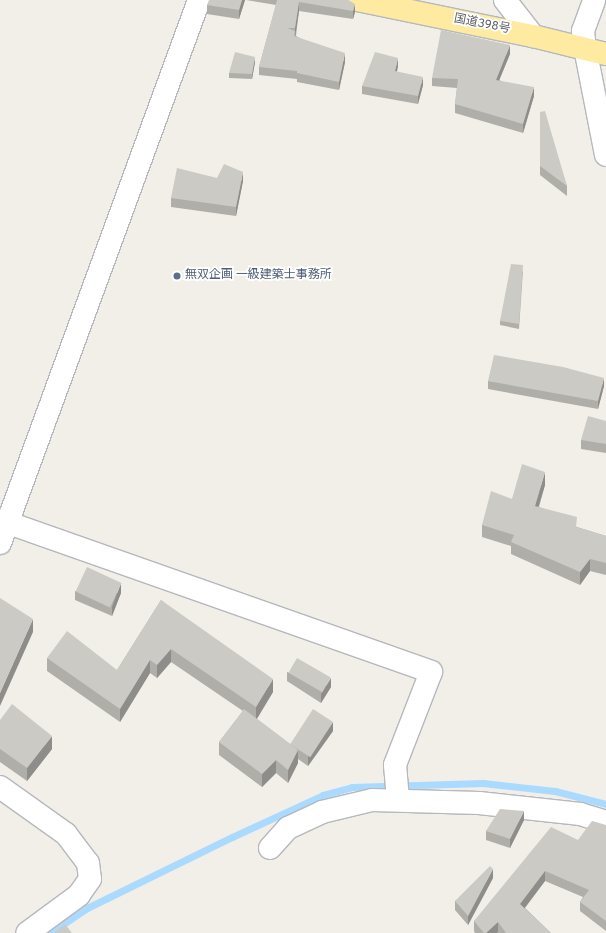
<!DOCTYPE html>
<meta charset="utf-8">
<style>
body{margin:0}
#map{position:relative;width:606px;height:933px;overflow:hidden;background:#f1efe8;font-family:Overpass,"Noto Sans JP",sans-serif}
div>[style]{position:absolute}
.stream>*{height:7px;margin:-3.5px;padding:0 3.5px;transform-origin:3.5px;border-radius:3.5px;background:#aadaff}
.roads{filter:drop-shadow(1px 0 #b5b8bc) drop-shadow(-1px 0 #b5b8bc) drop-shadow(0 1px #b5b8bc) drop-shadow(0 -1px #b5b8bc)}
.minor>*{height:22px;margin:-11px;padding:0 11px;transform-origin:11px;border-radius:11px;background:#fff}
.tertiary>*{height:22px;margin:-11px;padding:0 11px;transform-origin:11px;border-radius:11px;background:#fff}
.trunk>*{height:22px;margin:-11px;padding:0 11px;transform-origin:11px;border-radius:11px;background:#feeaa1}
.wall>*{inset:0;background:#afaea9}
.shaded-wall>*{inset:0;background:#8f8d8a}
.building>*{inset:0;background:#cccac5;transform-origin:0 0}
.dots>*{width:11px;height:11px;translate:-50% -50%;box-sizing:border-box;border:2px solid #fff;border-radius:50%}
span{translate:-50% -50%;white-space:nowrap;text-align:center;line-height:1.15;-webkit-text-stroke:3.5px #fff;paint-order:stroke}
.street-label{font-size:12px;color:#5f6368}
.service-label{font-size:12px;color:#4e5e75}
.left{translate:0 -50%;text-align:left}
</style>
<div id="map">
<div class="stream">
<i style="left:50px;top:933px;width:45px;rotate:-34deg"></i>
<i style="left:87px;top:908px;width:161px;rotate:-26.1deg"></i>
<i style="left:232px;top:837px;width:100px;rotate:-24.8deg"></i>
<i style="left:323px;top:795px;width:30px;rotate:-15deg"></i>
<i style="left:352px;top:787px;width:131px;rotate:-1.7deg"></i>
<i style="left:483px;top:783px;width:72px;rotate:6.3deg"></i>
<i style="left:555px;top:791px;width:53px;rotate:14.3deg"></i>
</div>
<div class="roads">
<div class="minor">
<i style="left:505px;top:0;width:46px;rotate:52.1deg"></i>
<i style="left:585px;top:48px;width:17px;rotate:-97deg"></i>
<i style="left:583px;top:31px;width:33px;rotate:-70deg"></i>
<i style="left:0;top:520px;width:457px;rotate:19.4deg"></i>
<i style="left:431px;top:672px;width:100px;rotate:111.2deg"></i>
<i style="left:395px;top:765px;width:35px;rotate:85deg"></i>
<i style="left:0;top:543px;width:578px;rotate:-69.87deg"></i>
<i style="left:0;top:787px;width:81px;rotate:35.5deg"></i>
<i style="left:66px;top:834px;width:36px;rotate:53deg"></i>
<i style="left:88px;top:863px;width:16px;rotate:83deg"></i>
<i style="left:90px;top:879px;width:19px;rotate:125deg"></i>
<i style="left:79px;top:895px;width:64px;rotate:143.8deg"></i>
<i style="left:270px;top:848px;width:27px;rotate:-48deg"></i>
<i style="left:288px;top:828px;width:38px;rotate:-25deg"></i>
<i style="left:322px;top:812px;width:51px;rotate:-13.5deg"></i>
<i style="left:372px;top:800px;width:107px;rotate:1.6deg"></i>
<i style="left:479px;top:803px;width:102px;rotate:6.2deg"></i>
<i style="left:580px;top:814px;width:27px;rotate:17deg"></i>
</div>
<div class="tertiary">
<i style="left:585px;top:48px;width:109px;rotate:78.9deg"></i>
</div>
<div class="trunk">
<i style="left:357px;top:0;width:180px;rotate:11.6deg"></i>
<i style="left:533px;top:36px;width:75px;rotate:13.9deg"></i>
</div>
</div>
<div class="wall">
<i style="clip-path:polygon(245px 0,239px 19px,207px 14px,207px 5px)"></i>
<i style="clip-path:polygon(246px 0,348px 0,355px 12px,353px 19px,299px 11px,296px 36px,345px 62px,339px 90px,297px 82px,297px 79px,259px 75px,259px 67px,276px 5px)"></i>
<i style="clip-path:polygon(510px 54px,499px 80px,534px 96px,523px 133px,455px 113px,455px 104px,457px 88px,432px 86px,432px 78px)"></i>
<i style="clip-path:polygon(255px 62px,252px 79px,229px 78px,229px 73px)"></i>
<i style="clip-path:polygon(398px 66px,397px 72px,423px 85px,418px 104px,362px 94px,362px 86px)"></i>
<i style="clip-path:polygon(540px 112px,567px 186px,567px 196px,540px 175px)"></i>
<i style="clip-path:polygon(217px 178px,243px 181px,236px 216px,171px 207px,171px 198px)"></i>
<i style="clip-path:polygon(523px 270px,519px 329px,500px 325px,500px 321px)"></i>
<i style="clip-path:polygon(488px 381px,604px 386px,598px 409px,488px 389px)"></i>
<i style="clip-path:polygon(606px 421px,606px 453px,581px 449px,581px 440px)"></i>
<i style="clip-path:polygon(545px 485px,539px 507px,577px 527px,606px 536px,606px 575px,590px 571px,580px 585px,511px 554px,511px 546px,482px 537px,482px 525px,512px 499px)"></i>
<i style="clip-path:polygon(75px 591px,121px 593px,112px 616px,75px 600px)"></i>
<i style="clip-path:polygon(161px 600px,273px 692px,257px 719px,290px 744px,333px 731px,308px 766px,298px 759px,298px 763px,288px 783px,276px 773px,262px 787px,219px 755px,219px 742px,243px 711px,171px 662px,157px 678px,150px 673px,120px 722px,47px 671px,47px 658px,117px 670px)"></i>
<i style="clip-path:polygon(287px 672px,331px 687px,321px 703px,287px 681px)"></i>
<i style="clip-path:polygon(0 720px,52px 749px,27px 781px,0 762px)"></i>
<i style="clip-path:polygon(524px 820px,510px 848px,486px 840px,486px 831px)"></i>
<i style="clip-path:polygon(606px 825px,606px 931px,580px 911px,580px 902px,583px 897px,545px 881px,525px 908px,551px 933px,498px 933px,498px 932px,497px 933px,475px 933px,474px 931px,474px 921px,578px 840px)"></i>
<i style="clip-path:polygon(493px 878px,468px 925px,455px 910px,455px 901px)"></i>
</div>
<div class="shaded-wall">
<i style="clip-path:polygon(242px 0,245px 0,239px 19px,239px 10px)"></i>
<i style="clip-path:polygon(299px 2px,299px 11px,295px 37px,295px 28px)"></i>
<i style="clip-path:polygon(355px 4px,355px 12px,353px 19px,353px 11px)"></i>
<i style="clip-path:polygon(510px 45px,510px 54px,496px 88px,496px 80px)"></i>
<i style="clip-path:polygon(345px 53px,345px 62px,339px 90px,339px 82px)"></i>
<i style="clip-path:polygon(255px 57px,255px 62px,252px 79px,252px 74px)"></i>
<i style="clip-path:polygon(398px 58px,398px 66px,395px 79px,395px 71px)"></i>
<i style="clip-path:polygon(423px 77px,423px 85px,418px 104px,418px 96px)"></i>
<i style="clip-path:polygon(534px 87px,534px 96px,523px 133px,523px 124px)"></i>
<i style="clip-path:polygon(243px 172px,243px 181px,236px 216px,236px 207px)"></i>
<i style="clip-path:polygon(604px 378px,604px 386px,598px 409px,598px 401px)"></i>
<i style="clip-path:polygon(545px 472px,545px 485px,535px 518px,535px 506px)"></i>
<i style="clip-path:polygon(590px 559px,590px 571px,580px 585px,580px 572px)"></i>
<i style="clip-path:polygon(121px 583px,121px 593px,112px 616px,112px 607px)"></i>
<i style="clip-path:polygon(33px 619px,33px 632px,0 706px,0 693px)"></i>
<i style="clip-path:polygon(171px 649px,171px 662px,157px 678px,157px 665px)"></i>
<i style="clip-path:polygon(150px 660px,150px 673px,120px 722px,120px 709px)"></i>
<i style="clip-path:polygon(331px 678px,331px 687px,321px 703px,321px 694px)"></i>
<i style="clip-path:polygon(273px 679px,273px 692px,256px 720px,256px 707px)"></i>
<i style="clip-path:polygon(333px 722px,333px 731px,308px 766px,308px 757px)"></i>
<i style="clip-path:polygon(52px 736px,52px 749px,27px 781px,27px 768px)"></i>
<i style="clip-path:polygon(298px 750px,298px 763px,288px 783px,288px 770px)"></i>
<i style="clip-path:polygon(276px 760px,276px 773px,262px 787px,262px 774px)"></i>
<i style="clip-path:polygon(524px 811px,524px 820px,510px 848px,510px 839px)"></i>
<i style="clip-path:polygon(493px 869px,493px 878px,468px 925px,468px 916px)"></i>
<i style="clip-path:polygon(545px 871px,545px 881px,520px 914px,520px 904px)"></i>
<i style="clip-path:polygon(498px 922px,498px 932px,497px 933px,486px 933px)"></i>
</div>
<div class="building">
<i style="clip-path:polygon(209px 0,242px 0,239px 10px,207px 5px)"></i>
<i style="clip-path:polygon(277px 0,348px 0,355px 4px,353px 11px,299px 2px,295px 28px,287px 28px,295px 31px,294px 36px,345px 53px,339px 82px,297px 73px,297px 71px,259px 67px)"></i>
<i style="clip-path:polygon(441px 30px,510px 45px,496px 80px,534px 87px,523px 124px,455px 104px,458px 79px,432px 78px)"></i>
<i style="clip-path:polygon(235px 52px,255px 57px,252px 74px,229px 73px)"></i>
<i style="clip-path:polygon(375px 52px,398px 58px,395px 71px,423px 77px,418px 96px,362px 86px)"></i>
<i style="clip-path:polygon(545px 111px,567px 186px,540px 166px,540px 112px)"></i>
<i style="clip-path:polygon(224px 164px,243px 172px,236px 207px,171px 198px,177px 168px,217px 178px)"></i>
<i style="clip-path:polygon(511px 264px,523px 265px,519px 324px,500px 321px)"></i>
<i style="clip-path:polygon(494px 355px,563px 367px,604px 378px,598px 401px,488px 381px)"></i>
<i style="clip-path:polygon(588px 416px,606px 421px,606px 444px,581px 440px)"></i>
<i style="clip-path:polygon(522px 464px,545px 472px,535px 506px,577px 517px,576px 527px,606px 536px,606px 563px,590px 559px,580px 572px,511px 542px,514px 535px,482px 525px,491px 491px,512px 499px)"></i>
<i style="left:87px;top:567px;width:38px;height:27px;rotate:25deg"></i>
<i style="clip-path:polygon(0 598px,33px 619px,0 693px)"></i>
<i style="clip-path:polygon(161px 600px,273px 679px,256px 707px,171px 649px,157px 665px,150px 660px,120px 709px,47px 658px,67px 631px,117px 670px)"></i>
<i style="left:297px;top:658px;width:39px;height:17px;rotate:30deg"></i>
<i style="clip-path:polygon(12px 704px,52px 736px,27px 768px,0 749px,0 720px)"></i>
<i style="clip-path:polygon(244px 709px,298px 750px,288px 770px,276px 760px,262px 774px,219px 742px)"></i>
<i style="left:313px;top:709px;width:24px;height:42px;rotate:33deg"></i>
<i style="clip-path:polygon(500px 809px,524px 811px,510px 839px,486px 831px)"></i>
<i style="clip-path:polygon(592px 821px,606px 825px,606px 921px,580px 902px,589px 890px,545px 871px,520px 904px,551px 933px,506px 933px,498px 922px,486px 933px,484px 933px,474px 921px,551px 827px,578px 840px)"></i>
<i style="clip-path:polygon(490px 866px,493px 869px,468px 916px,455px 901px)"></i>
<i style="clip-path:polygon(65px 924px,72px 933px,54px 933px)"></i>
</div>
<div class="dots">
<i style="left:177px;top:276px;background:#5c6f8a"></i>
</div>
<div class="street-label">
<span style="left:482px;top:25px;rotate:11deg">国道398号</span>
</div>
<div class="service-label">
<span class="left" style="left:185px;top:276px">無双企画 一級建築士事務所</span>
</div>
</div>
